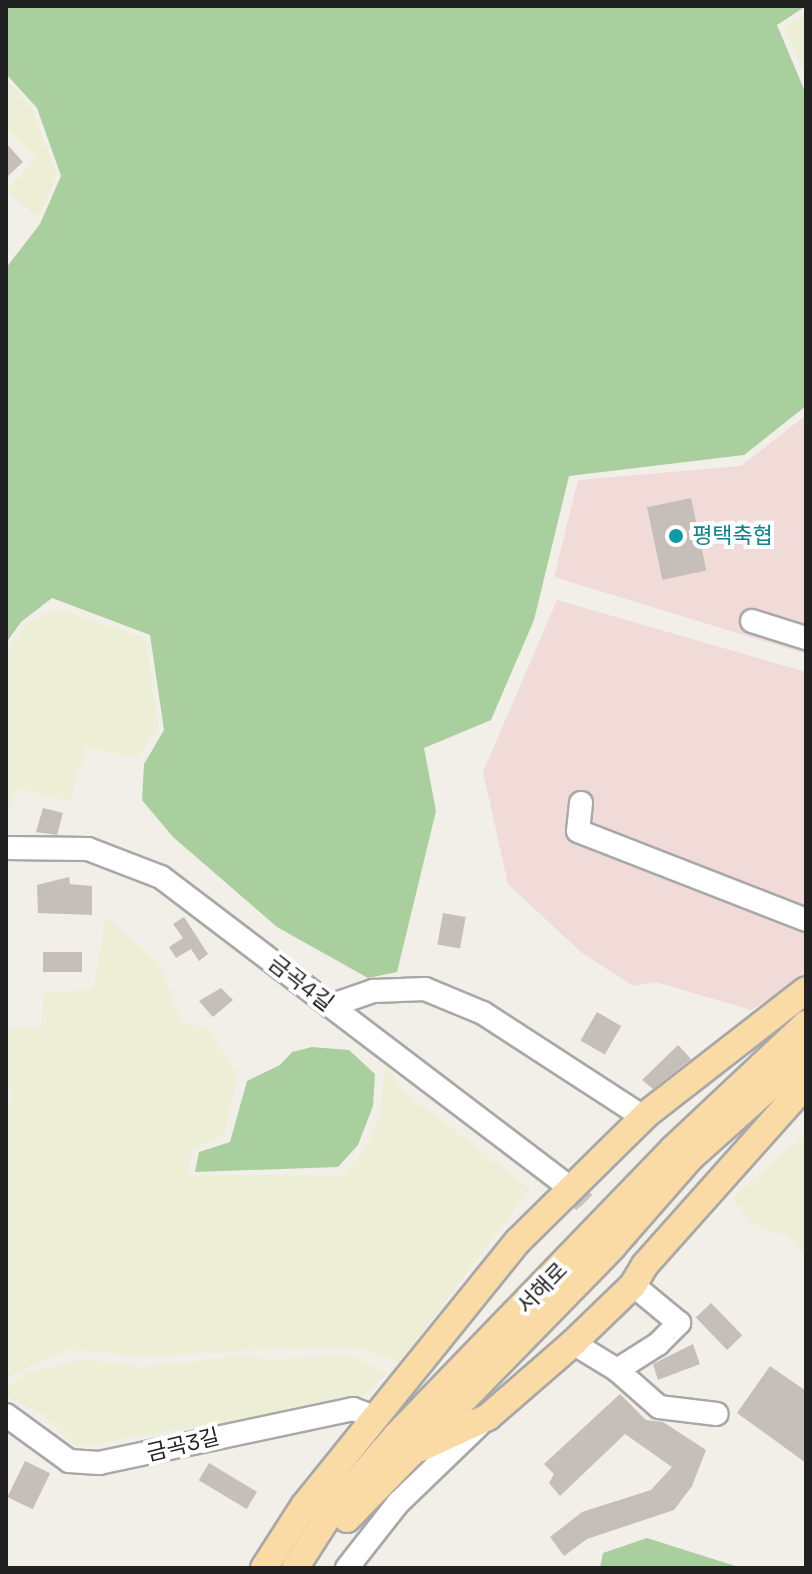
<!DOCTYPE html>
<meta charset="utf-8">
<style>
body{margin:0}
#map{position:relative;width:812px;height:1574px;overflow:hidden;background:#f1efe8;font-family:"Space Grotesk","Noto Sans KR",sans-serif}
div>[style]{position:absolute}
.commercial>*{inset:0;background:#f1dbd9}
.farmland>*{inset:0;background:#ecefd5}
.forest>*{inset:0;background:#aacf9e}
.building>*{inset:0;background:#c6beb8;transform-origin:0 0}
.minor-tunnel>*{height:22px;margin-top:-11px;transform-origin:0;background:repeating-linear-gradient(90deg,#c7c6c0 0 22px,transparent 0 33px)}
.roads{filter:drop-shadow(2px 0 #a8a8a8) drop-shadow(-2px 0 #a8a8a8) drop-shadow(0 2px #a8a8a8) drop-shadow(0 -2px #a8a8a8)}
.minor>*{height:22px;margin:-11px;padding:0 11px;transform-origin:11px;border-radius:11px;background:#fff}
.major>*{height:26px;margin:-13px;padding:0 13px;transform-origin:13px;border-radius:13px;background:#fadaa5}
.dots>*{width:22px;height:22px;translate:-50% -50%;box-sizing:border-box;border:4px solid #fff;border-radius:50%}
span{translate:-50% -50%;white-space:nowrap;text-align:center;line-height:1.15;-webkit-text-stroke:8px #fff;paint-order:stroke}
.culture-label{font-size:22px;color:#0d838f}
.left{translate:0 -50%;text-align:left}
.street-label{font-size:22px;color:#212121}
.frame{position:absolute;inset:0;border:8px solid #212121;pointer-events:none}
</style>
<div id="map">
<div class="commercial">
<i style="clip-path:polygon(806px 415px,806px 654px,554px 577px,578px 480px,741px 466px)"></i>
<i style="clip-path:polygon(557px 600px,806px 672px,806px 977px,751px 1010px,656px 982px,633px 986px,582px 953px,508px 884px,483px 772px)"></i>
</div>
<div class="farmland">
<i style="clip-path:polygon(806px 14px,806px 78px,784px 27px)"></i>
<i style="clip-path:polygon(6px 79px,32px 108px,57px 175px,38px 218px,6px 191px,36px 158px,6px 128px)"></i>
<i style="clip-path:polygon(55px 608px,145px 638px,159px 727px,137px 757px,86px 748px,70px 801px,17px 788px,6px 816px,6px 652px,25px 625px)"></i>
<i style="clip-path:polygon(106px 916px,161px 966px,181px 1021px,209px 1029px,238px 1077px,224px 1136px,193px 1147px,187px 1175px,344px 1175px,366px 1148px,380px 1113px,386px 1063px,400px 1088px,530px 1189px,400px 1362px,365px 1350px,323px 1347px,145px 1356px,66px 1350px,6px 1378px,6px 1112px,13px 1099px,6px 1086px,6px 1028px,40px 1028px,45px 993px,94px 989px)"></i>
<i style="clip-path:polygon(806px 1134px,806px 1258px,788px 1237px,752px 1224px,732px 1198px)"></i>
<i style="clip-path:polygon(350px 1355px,387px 1373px,363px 1396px,331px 1405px,76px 1447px,41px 1413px,6px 1397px,6px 1387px,28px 1373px,84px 1359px,142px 1367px,240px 1356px,270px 1360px)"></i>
</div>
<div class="forest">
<i style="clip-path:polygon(6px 6px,806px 6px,777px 25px,806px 94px,806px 406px,744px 455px,569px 476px,534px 620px,491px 720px,424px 748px,436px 811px,397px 972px,368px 978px,277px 927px,173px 837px,142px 800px,144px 764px,164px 730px,150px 635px,52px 598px,21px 622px,6px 643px,6px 268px,40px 224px,61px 176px,37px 108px,6px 74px)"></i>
<i style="clip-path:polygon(312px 1047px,349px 1050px,375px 1074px,373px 1106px,358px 1145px,338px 1167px,195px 1172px,199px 1152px,230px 1142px,247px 1081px,280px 1065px,292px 1052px)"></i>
<i style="clip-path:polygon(647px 1538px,710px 1558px,742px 1568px,600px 1568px,603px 1553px)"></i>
</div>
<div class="building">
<i style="clip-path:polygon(6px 143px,23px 162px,6px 178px)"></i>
<i style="left:691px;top:498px;width:74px;height:45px;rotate:78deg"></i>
<i style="clip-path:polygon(43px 808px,63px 813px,57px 835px,36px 832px)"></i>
<i style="clip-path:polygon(69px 877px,70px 884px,92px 886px,92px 915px,38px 913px,37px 885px)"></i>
<i style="left:443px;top:913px;width:23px;height:32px;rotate:10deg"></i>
<i style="clip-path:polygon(184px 917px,208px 954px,199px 961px,191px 949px,176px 958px,169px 947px,183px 938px,173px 924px)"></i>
<i style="left:82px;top:952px;width:20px;height:39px;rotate:90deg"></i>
<i style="clip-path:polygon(221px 988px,233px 1000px,213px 1017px,199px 1001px)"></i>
<i style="left:597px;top:1012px;width:28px;height:33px;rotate:30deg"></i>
<i style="clip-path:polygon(678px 1045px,691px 1059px,653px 1089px,642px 1080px)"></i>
<i style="left:711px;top:1303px;width:45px;height:21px;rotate:46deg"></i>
<i style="clip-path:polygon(693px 1344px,700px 1364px,658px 1380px,653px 1364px)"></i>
<i style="clip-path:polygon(770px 1366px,806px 1391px,806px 1463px,737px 1413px)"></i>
<i style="clip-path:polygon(620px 1394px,646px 1420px,663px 1422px,706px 1450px,692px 1486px,674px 1510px,587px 1539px,564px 1556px,550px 1537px,582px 1512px,651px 1490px,672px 1467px,625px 1434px,560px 1496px,549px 1483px,554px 1474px,544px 1464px)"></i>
<i style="left:25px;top:1461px;width:28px;height:40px;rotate:26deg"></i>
<i style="left:209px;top:1463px;width:56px;height:20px;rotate:31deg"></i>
</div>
<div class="minor-tunnel">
<i style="left:569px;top:1187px;width:109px;rotate:45.7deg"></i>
</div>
<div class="roads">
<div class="minor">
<i style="left:752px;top:621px;width:57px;rotate:17.5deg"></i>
<i style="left:581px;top:803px;width:28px;rotate:96deg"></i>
<i style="left:578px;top:831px;width:245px;rotate:21.3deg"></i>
<i style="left:6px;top:848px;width:82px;rotate:0.7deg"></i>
<i style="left:88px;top:849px;width:78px;rotate:21deg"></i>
<i style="left:161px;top:877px;width:512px;rotate:37.23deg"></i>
<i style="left:330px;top:1006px;width:46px;rotate:-19.2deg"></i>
<i style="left:373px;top:991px;width:52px;rotate:-2.2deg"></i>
<i style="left:425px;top:989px;width:63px;rotate:22.5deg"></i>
<i style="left:483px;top:1013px;width:191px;rotate:33deg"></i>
<i style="left:573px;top:1343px;width:52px;rotate:31.5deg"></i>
<i style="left:617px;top:1370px;width:56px;rotate:41.4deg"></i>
<i style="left:659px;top:1407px;width:58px;rotate:6.9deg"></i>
<i style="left:617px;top:1370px;width:49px;rotate:-32.4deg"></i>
<i style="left:658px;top:1344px;width:30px;rotate:-45deg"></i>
<i style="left:679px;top:1323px;width:60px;rotate:-140.4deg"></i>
<i style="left:6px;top:1415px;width:78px;rotate:36.1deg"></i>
<i style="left:69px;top:1461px;width:30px;rotate:4deg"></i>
<i style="left:99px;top:1463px;width:260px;rotate:-12deg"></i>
<i style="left:353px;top:1409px;width:22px;rotate:21deg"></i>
<i style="left:347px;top:1568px;width:83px;rotate:-51.9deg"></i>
<i style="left:398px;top:1503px;width:112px;rotate:-43.9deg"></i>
</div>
<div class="major">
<i style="left:421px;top:1448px;width:74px;rotate:-24.8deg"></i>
<i style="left:488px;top:1417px;width:113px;rotate:-41deg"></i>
<i style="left:573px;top:1343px;width:83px;rotate:-44deg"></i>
<i style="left:633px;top:1285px;width:23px;rotate:-59deg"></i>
<i style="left:645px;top:1265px;width:242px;rotate:-48.3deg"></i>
<i style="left:347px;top:1519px;width:381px;rotate:-45.7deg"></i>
<i style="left:613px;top:1246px;width:118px;rotate:-48.8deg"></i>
<i style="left:691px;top:1157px;width:154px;rotate:-41.8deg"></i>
<i style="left:264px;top:1568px;width:74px;rotate:-57.2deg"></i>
<i style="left:304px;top:1506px;width:341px;rotate:-51.1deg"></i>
<i style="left:518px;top:1241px;width:182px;rotate:-44.6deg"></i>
<i style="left:648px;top:1113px;width:200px;rotate:-37.9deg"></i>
<i style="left:295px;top:1568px;width:67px;rotate:-57.3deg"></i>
<i style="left:331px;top:1512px;width:101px;rotate:-49.4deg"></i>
<i style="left:397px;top:1435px;width:397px;rotate:-46deg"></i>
<i style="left:673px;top:1149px;width:183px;rotate:-43.2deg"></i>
</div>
</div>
<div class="dots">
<i style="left:676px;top:536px;background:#0f9aa8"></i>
</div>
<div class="culture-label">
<span class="left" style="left:692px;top:536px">평택축협</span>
</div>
<div class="street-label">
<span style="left:301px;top:983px;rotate:38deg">금곡4길</span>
<span style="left:542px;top:1288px;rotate:-46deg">서해로</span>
<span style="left:183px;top:1445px;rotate:-14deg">금곡3길</span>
</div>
<div class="frame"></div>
</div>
